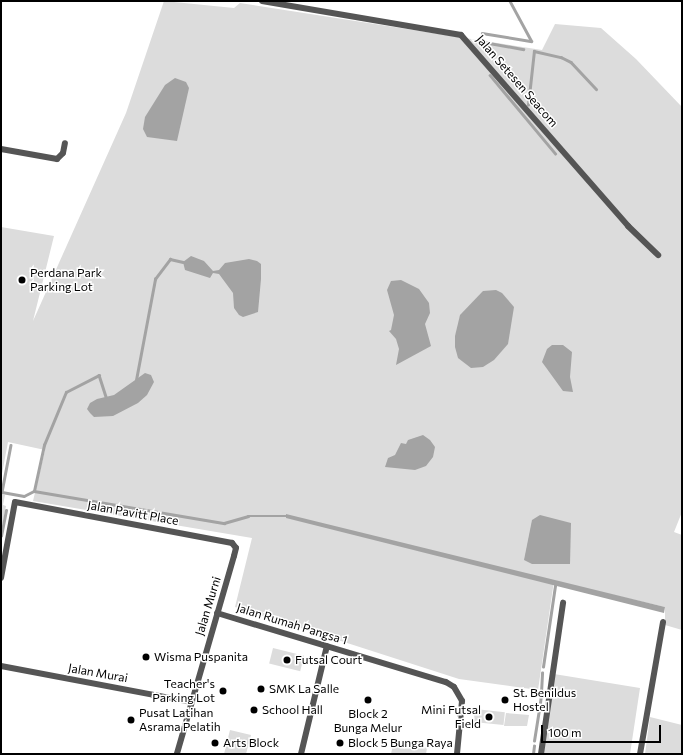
<!DOCTYPE html>
<style>
body{margin:0}
#map{position:relative;width:683px;height:755px;overflow:hidden;background:#fff;font-family:Commissioner,sans-serif}
div>[style]{position:absolute}
.green>*{inset:0;background:#dcdcdc;transform-origin:0 0}
.water>*{inset:0;background:#a3a3a3}
.stream>*{height:2.5px;margin:-1.25px;padding:0 1.25px;transform-origin:1.25px;border-radius:1.25px;background:#a3a3a3}
.minor>*{height:6px;margin:-3px;padding:0 3px;transform-origin:3px;border-radius:3px;background:#555}
.dots>*{width:11px;height:11px;translate:-50% -50%;box-sizing:border-box;border:2px solid #fff;border-radius:50%}
span{translate:-50% -50%;white-space:nowrap;text-align:center;line-height:1.15;-webkit-text-stroke:3px #fff;paint-order:stroke}
.street-label{font-size:12px;color:#000}
.poi-label{font-size:12px;color:#000}
.left{translate:0 -50%;text-align:left}
.right{translate:-100% -50%;text-align:right}
.frame{position:absolute;inset:0;border:2px solid #000;pointer-events:none}
.scale{position:absolute;left:541px;top:725px;width:120px;height:18px;box-sizing:border-box;border:2px solid #000;border-top:0;padding-left:5px;font-size:12px;line-height:14px;white-space:nowrap;color:#000;-webkit-text-stroke:3px #fff;paint-order:stroke}
</style>
<div id="map">
<div class="green">
<i style="clip-path:polygon(164px 1px,234px 8px,240px 3px,542px 50px,555px 24px,601px 28px,636px 59px,682px 107px,682px 512px,674px 532px,682px 535px,682px 630px,665px 625px,665px 607px,554px 581px,538px 690px,459px 679px,235px 607px,252px 538px,33px 501px,45px 450px,8px 442px,1px 479px,1px 227px,54px 236px,33px 321px,126px 113px)"></i>
<i style="clip-path:polygon(1px 494px,5px 495px,3px 505px,6px 506px,1px 533px)"></i>
<i style="left:273px;top:648px;width:32px;height:16px;rotate:14deg"></i>
<i style="clip-path:polygon(554px 674px,640px 688px,630px 754px,543px 754px)"></i>
<i style="left:475px;top:709px;width:30px;height:13px;rotate:6deg"></i>
<i style="clip-path:polygon(506px 713px,529px 715px,527px 726px,504px 726px)"></i>
<i style="clip-path:polygon(650px 717px,682px 725px,682px 754px,645px 754px)"></i>
<i style="clip-path:polygon(230px 730px,251px 735px,246px 754px,224px 754px)"></i>
<i style="clip-path:polygon(394px 740px,427px 748px,426px 754px,391px 754px)"></i>
</div>
<div class="water">
<i style="clip-path:polygon(175px 78px,186px 82px,189px 88px,177px 141px,147px 137px,143px 129px,145px 117px,165px 85px)"></i>
<i style="clip-path:polygon(191px 256px,204px 261px,213px 271px,219px 270px,225px 263px,249px 259px,257px 261px,261px 264px,261px 279px,258px 312px,243px 317px,239px 315px,234px 308px,233px 293px,219px 274px,213px 273px,210px 278px,185px 270px,183px 262px)"></i>
<i style="clip-path:polygon(401px 280px,419px 289px,429px 303px,430px 313px,425px 324px,431px 346px,396px 365px,399px 349px,396px 339px,389px 331px,391px 330px,394px 315px,387px 290px,391px 281px)"></i>
<i style="clip-path:polygon(496px 290px,502px 293px,514px 307px,508px 344px,494px 360px,483px 367px,471px 368px,458px 358px,455px 347px,455px 336px,460px 315px,483px 291px)"></i>
<i style="clip-path:polygon(552px 345px,563px 345px,572px 352px,570px 377px,573px 392px,563px 391px,542px 362px,547px 349px)"></i>
<i style="clip-path:polygon(145px 373px,151px 375px,154px 382px,147px 395px,138px 403px,113px 416px,94px 417px,90px 413px,87px 409px,90px 403px,97px 399px,114px 395px)"></i>
<i style="clip-path:polygon(423px 435px,430px 440px,435px 447px,433px 457px,426px 466px,415px 470px,385px 467px,388px 458px,395px 455px,401px 443px,406px 444px,408px 440px)"></i>
<i style="clip-path:polygon(286px 514px,665px 607px,664px 613px,286px 518px)"></i>
<i style="clip-path:polygon(540px 515px,571px 523px,570px 564px,532px 564px,524px 560px,532px 520px)"></i>
</div>
<div class="stream">
<i style="left:510px;top:1px;width:44px;rotate:61.7deg"></i>
<i style="left:482px;top:33px;width:50px;rotate:9.3deg"></i>
<i style="left:478px;top:41px;width:46px;rotate:10.1deg"></i>
<i style="left:490px;top:75px;width:102px;rotate:50.2deg"></i>
<i style="left:528px;top:105px;width:54px;rotate:-83.7deg"></i>
<i style="left:534px;top:51px;width:28px;rotate:13deg"></i>
<i style="left:561px;top:57px;width:11px;rotate:27deg"></i>
<i style="left:571px;top:62px;width:37px;rotate:47deg"></i>
<i style="left:136px;top:380px;width:103px;rotate:-79.3deg"></i>
<i style="left:155px;top:279px;width:25px;rotate:-53deg"></i>
<i style="left:170px;top:259px;width:13px;rotate:13deg"></i>
<i style="left:11px;top:445px;width:48px;rotate:100.8deg"></i>
<i style="left:2px;top:492px;width:22px;rotate:10deg"></i>
<i style="left:24px;top:496px;width:11px;rotate:-27deg"></i>
<i style="left:34px;top:491px;width:193px;rotate:9.6deg"></i>
<i style="left:224px;top:523px;width:25px;rotate:-16deg"></i>
<i style="left:248px;top:516px;width:38px"></i>
<i style="left:34px;top:491px;width:47px;rotate:-77.7deg"></i>
<i style="left:44px;top:445px;width:57px;rotate:-67.5deg"></i>
<i style="left:66px;top:392px;width:37px;rotate:-27deg"></i>
<i style="left:99px;top:375px;width:23px;rotate:72deg"></i>
<i style="left:1px;top:536px;width:26px;rotate:-79deg"></i>
<i style="left:543px;top:667px;width:82px;rotate:-81.6deg"></i>
<i style="left:541px;top:693px;width:20px;rotate:-87deg"></i>
<i style="left:540px;top:703px;width:8px;rotate:-83deg"></i>
<i style="left:534px;top:741px;width:32px;rotate:-81deg"></i>
<i style="left:533px;top:754px;width:8px;rotate:-83deg"></i>
</div>
<div class="minor">
<i style="left:262px;top:1px;width:202px;rotate:9.7deg"></i>
<i style="left:461px;top:35px;width:254px;rotate:48.8deg"></i>
<i style="left:628px;top:226px;width:42px;rotate:44deg"></i>
<i style="left:1px;top:149px;width:57px;rotate:10.1deg"></i>
<i style="left:57px;top:159px;width:8px;rotate:-45deg"></i>
<i style="left:63px;top:153px;width:10px;rotate:-79deg"></i>
<i style="left:1px;top:578px;width:77px;rotate:-79.6deg"></i>
<i style="left:15px;top:502px;width:221px;rotate:10.7deg"></i>
<i style="left:232px;top:543px;width:6px;rotate:51deg"></i>
<i style="left:236px;top:548px;width:8px;rotate:104deg"></i>
<i style="left:234px;top:556px;width:206px;rotate:106.1deg"></i>
<i style="left:217px;top:613px;width:239px;rotate:16.8deg"></i>
<i style="left:446px;top:682px;width:9px;rotate:32deg"></i>
<i style="left:454px;top:687px;width:16px;rotate:60deg"></i>
<i style="left:462px;top:701px;width:53px;rotate:95.4deg"></i>
<i style="left:1px;top:666px;width:193px;rotate:10.7deg"></i>
<i style="left:301px;top:754px;width:111px;rotate:-76.5deg"></i>
<i style="left:541px;top:754px;width:153px;rotate:-81.7deg"></i>
<i style="left:640px;top:754px;width:134px;rotate:-80.1deg"></i>
</div>
<div class="dots">
<i style="left:22px;top:280px;background:#000"></i>
<i style="left:146px;top:657px;background:#000"></i>
<i style="left:287px;top:660px;background:#000"></i>
<i style="left:261px;top:689px;background:#000"></i>
<i style="left:223px;top:691px;background:#000"></i>
<i style="left:368px;top:700px;background:#000"></i>
<i style="left:505px;top:700px;background:#000"></i>
<i style="left:254px;top:710px;background:#000"></i>
<i style="left:489px;top:717px;background:#000"></i>
<i style="left:131px;top:720px;background:#000"></i>
<i style="left:215px;top:743px;background:#000"></i>
<i style="left:340px;top:743px;background:#000"></i>
</div>
<div class="street-label">
<span style="left:517px;top:81px;rotate:49deg">Jalan Setesen Seacom</span>
<span style="left:133px;top:513px;rotate:10deg">Jalan Pavitt Place</span>
<span style="left:208px;top:606px;rotate:-73deg">Jalan Murni</span>
<span style="left:292px;top:624px;rotate:17deg">Jalan Rumah Pangsa 1</span>
<span style="left:98px;top:673px;rotate:10deg">Jalan Murai</span>
</div>
<div class="poi-label">
<span class="left" style="left:30px;top:280px">Perdana Park<br>Parking Lot</span>
<span class="left" style="left:154px;top:657px">Wisma Puspanita</span>
<span class="left" style="left:295px;top:660px">Futsal Court</span>
<span class="right" style="left:215px;top:691px">Teacher's<br>Parking Lot</span>
<span class="left" style="left:269px;top:689px">SMK La Salle</span>
<span class="left" style="left:513px;top:700px">St. Benildus<br>Hostel</span>
<span class="left" style="left:262px;top:710px">School Hall</span>
<span class="right" style="left:481px;top:717px">Mini Futsal<br>Field</span>
<span class="left" style="left:139px;top:720px">Pusat Latihan<br>Asrama Pelatih</span>
<span style="left:368px;top:721px">Block 2<br>Bunga Melur</span>
<span class="left" style="left:223px;top:743px">Arts Block</span>
<span class="left" style="left:348px;top:743px">Block 5 Bunga Raya</span>
</div>
<div class="frame"></div>
<div class="scale">100 m</div>
</div>
